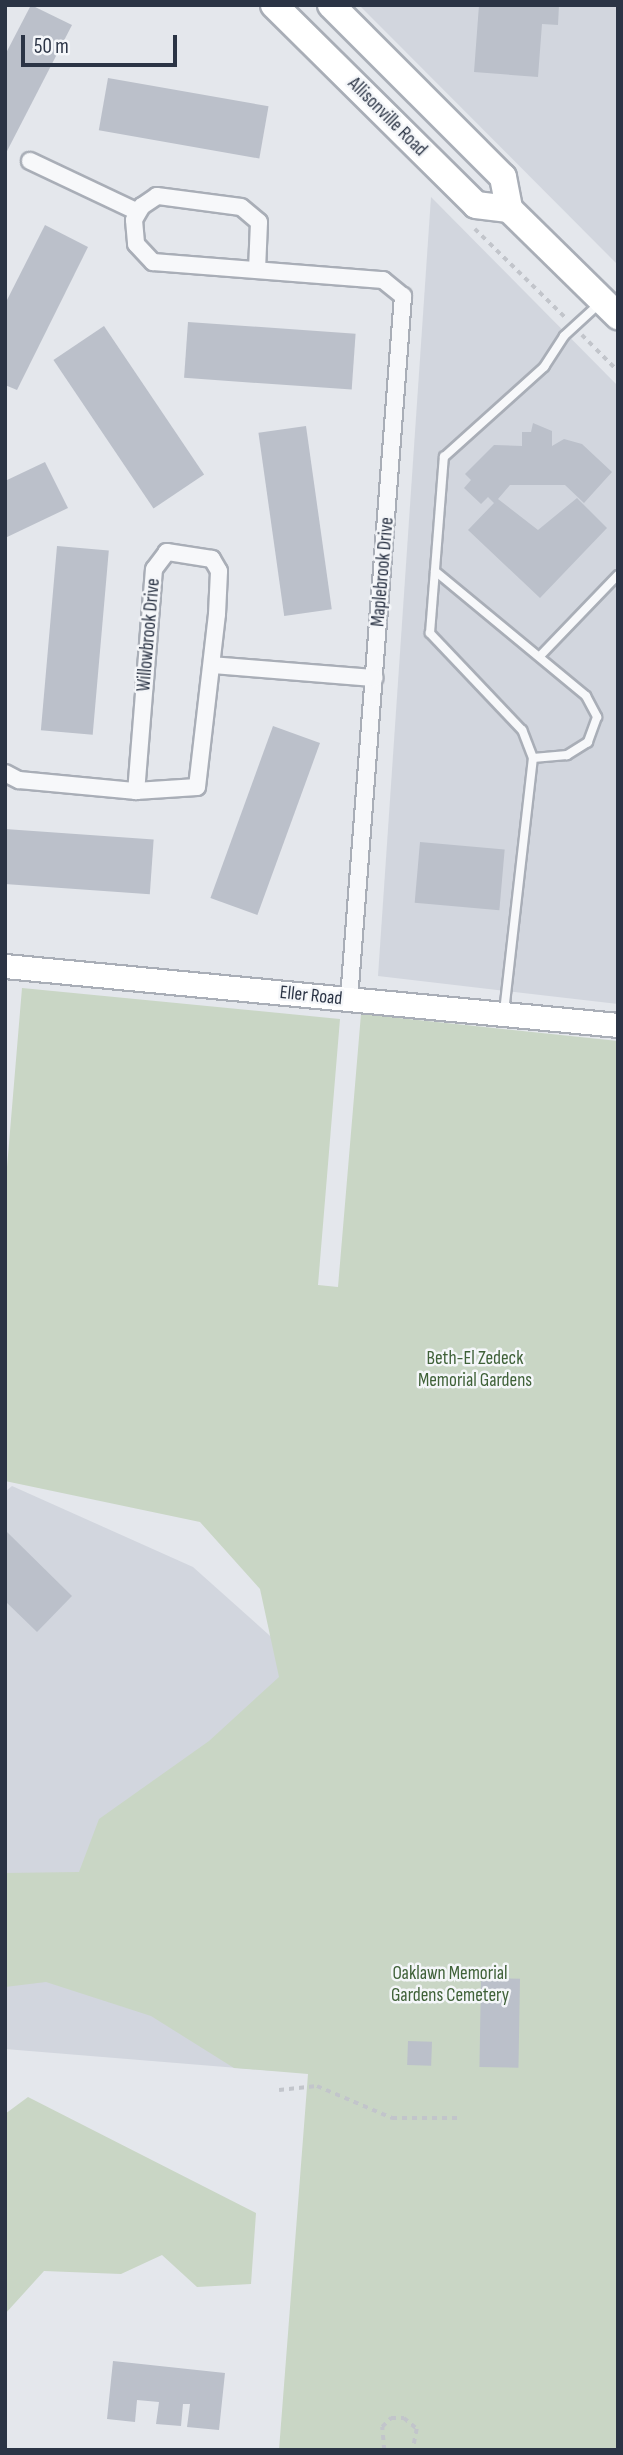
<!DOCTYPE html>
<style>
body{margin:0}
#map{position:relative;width:623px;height:2455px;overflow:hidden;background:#e4e7ec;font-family:"Sofia Sans Condensed",sans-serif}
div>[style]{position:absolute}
.built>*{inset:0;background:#d2d6de}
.green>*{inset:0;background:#c9d6c5}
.building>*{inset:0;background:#bbc0ca;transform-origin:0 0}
.path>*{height:3.5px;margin-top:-1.75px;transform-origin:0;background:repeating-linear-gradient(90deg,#c2c5cb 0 5px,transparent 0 10px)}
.roads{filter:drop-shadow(2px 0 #a9aeb7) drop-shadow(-2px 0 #a9aeb7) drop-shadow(0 2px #a9aeb7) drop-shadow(0 -2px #a9aeb7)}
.lane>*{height:8px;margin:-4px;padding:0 4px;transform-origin:4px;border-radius:4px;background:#f7f8fa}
.street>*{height:16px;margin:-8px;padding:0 8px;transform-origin:8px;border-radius:8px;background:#f7f8fa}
.secondary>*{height:23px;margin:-11.5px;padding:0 11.5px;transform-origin:11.5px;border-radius:11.5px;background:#fff}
.primary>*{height:26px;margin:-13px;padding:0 13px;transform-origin:13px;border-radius:13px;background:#fff}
span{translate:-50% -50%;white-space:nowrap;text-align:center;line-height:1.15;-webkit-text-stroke:5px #f4f6f9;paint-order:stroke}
.street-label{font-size:19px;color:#2b3445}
.park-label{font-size:19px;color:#3f6138}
.frame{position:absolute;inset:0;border:7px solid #2b3445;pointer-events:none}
.scale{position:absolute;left:21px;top:35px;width:156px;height:32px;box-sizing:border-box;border:4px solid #2b3445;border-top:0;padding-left:9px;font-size:21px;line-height:24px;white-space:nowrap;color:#2b3445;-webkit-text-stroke:5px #f4f6f9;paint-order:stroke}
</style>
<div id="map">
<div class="built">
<i style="clip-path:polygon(359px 5px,618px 5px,618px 265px)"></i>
<i style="clip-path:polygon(431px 197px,618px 386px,618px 1004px,378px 976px)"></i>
<i style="clip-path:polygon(12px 1486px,193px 1567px,307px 1669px,275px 2071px,5px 2049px,5px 1492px)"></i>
</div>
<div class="green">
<i style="clip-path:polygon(22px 988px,340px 1019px,318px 1285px,338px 1287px,361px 1014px,618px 1041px,618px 2450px,279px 2450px,308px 2074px,234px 2068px,151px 2016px,46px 1982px,5px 1987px,5px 1873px,79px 1872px,99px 1819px,209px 1741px,279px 1677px,260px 1589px,200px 1522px,5px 1481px,5px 1191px)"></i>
<i style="clip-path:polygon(28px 2097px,256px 2213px,251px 2284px,197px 2287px,162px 2255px,121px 2274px,44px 2271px,5px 2314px,5px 2114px)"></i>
</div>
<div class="building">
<i style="clip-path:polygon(31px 5px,72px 25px,5px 155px,5px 55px)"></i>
<i style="clip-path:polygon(479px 5px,559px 5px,558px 25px,542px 24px,538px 77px,474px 72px)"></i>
<i style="left:108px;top:78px;width:163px;height:53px;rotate:10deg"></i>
<i style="clip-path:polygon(45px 225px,88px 247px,17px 390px,5px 385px,5px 304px)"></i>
<i style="left:188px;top:322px;width:168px;height:56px;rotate:4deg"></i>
<i style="left:104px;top:326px;width:179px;height:61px;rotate:56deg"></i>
<i style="clip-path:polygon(533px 423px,552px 431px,552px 446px,564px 439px,582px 444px,612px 472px,584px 503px,565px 485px,510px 485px,498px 499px,538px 530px,577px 498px,607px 528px,540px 598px,468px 530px,494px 503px,488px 497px,481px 504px,464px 488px,471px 480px,465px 474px,494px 445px,522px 446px,522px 432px,531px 432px)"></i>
<i style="left:306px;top:426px;width:185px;height:48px;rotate:82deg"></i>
<i style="clip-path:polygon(45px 462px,68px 508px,5px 538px,5px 481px)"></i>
<i style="left:57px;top:546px;width:52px;height:185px;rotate:5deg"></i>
<i style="left:273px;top:726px;width:50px;height:183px;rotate:20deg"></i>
<i style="left:5px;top:829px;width:149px;height:55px;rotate:4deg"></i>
<i style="left:420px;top:842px;width:85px;height:61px;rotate:5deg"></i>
<i style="clip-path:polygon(5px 1530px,72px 1596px,37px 1632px,5px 1601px)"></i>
<i style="left:481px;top:1978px;width:39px;height:89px;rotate:1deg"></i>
<i style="left:408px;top:2041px;width:24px;height:24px;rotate:2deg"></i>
<i style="clip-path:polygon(113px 2361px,225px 2373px,219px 2430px,187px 2427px,190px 2404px,183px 2404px,181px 2426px,156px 2424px,159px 2402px,137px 2400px,135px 2422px,107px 2419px)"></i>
</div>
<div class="path">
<i style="left:475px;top:229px;width:126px;rotate:44.4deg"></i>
<i style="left:582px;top:335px;width:51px;rotate:45deg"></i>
<i style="left:279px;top:2090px;width:38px;rotate:-6deg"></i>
<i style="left:317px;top:2086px;width:82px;rotate:23.1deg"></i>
<i style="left:392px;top:2118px;width:68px"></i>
<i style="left:384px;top:2450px;width:23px;rotate:-95deg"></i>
<i style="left:382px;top:2427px;width:13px;rotate:-45deg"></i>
<i style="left:391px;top:2418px;width:13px"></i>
<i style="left:404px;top:2418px;width:17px;rotate:40deg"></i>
<i style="left:417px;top:2429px;width:21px;rotate:101deg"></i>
</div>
<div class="roads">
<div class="lane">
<i style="left:435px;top:571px;width:196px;rotate:39.6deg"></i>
<i style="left:586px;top:696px;width:24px;rotate:62deg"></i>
<i style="left:597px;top:717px;width:27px;rotate:110deg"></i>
<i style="left:588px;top:742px;width:25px;rotate:148deg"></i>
<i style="left:567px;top:755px;width:34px;rotate:175deg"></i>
<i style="left:540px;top:656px;width:112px;rotate:-46.1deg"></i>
<i style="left:504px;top:1012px;width:256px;rotate:-83.5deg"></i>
<i style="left:533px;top:758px;width:30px;rotate:-111deg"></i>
<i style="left:522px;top:730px;width:134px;rotate:-133.5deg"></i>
<i style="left:430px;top:633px;width:177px;rotate:-85.5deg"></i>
<i style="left:444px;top:457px;width:135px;rotate:-42deg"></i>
<i style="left:544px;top:367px;width:37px;rotate:-57deg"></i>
<i style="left:564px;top:336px;width:49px;rotate:-42.5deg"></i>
</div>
<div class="street">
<i style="left:30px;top:161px;width:119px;rotate:25.3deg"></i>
<i style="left:257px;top:270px;width:48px;rotate:-87.6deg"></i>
<i style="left:259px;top:222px;width:23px;rotate:-140deg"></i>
<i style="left:241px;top:207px;width:85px;rotate:-172.5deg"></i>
<i style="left:157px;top:196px;width:18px;rotate:146deg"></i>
<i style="left:142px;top:206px;width:16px;rotate:120deg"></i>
<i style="left:134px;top:220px;width:24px;rotate:85deg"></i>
<i style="left:136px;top:244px;width:25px;rotate:47deg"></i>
<i style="left:153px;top:262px;width:231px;rotate:4.5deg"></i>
<i style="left:383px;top:280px;width:26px;rotate:39deg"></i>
<i style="left:403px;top:296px;width:706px;rotate:94.39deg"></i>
<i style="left:212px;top:665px;width:163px;rotate:4.6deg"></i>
<i style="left:5px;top:773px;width:16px;rotate:27deg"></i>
<i style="left:19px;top:780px;width:118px;rotate:5.4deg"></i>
<i style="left:136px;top:791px;width:61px;rotate:-3.8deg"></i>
<i style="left:197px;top:787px;width:174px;rotate:-83.4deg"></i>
<i style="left:217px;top:614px;width:43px;rotate:-87.3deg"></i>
<i style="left:219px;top:571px;width:14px;rotate:-120deg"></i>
<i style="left:212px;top:559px;width:46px;rotate:-171.2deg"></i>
<i style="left:167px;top:552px;width:21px;rotate:127deg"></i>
<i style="left:154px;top:569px;width:223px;rotate:94.6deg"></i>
</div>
<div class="secondary">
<i style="left:5px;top:966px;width:616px;rotate:5.5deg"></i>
</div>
<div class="primary">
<i style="left:274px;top:5px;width:284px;rotate:44.7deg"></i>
<i style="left:476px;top:205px;width:33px;rotate:7deg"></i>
<i style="left:331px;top:5px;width:243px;rotate:45deg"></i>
<i style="left:503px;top:177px;width:33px;rotate:79deg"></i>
<i style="left:509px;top:209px;width:153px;rotate:44.5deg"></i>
</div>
</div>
<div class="street-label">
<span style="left:387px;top:117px;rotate:45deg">Allisonville Road</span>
<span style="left:383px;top:572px;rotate:-85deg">Maplebrook Drive</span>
<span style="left:149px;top:635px;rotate:-85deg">Willowbrook Drive</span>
<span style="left:311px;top:996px;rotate:6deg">Eller Road</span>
</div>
<div class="park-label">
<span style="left:475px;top:1370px">Beth-El Zedeck<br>Memorial Gardens</span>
<span style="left:450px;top:1985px">Oaklawn Memorial<br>Gardens Cemetery</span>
</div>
<div class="frame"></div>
<div class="scale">50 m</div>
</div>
